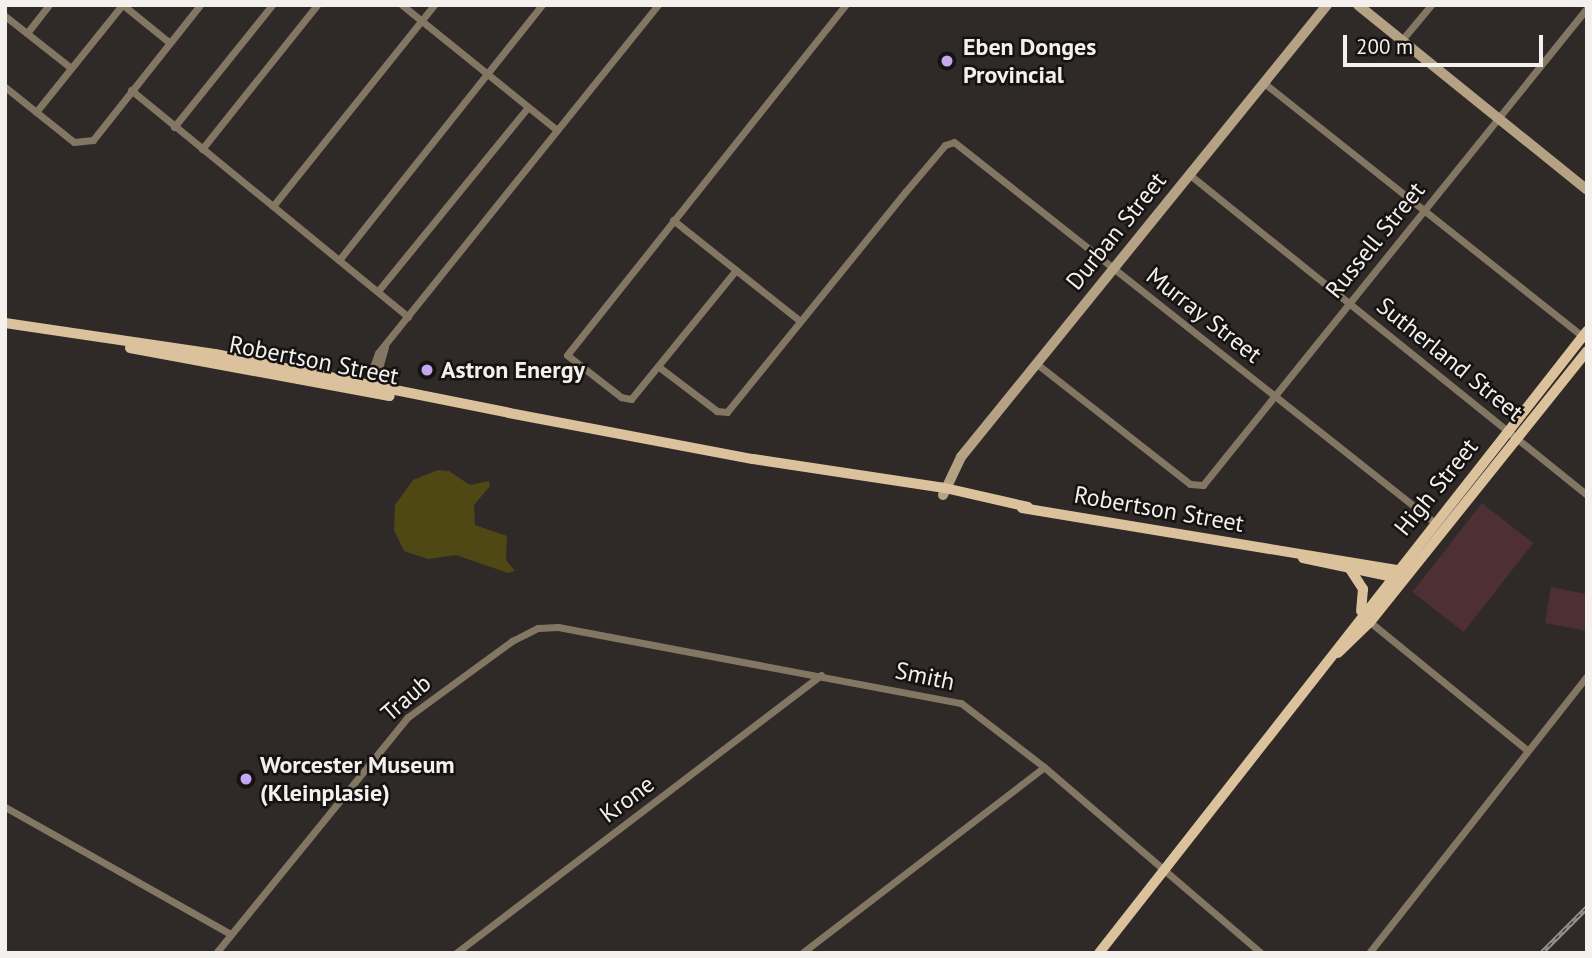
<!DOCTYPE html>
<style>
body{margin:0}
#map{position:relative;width:1592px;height:958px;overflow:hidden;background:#2f2a27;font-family:"PT Sans",sans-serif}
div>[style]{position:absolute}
.green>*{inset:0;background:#4d2f34;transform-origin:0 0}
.water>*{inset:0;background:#4f4714}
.street>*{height:7px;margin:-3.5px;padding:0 3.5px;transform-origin:3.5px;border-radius:3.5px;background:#837764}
.secondary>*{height:10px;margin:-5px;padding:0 5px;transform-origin:5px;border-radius:5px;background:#b5a184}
.primary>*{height:10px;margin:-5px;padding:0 5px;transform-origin:5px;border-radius:5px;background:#dcc29c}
.rail>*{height:4.5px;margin-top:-2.25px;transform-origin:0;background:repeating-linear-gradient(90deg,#151312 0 5px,#979290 0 10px);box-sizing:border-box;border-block:2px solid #979290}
.dots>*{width:19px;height:19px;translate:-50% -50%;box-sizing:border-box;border:4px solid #151312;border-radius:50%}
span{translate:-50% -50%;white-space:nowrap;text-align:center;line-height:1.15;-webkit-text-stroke:5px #151312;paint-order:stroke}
.poi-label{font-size:24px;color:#f4f0ee;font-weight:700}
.left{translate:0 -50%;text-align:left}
.street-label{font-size:24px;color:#f4f0ee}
.frame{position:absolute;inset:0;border:7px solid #f4f0ee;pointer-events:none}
.scale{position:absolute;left:1343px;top:35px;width:200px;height:32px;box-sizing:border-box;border:4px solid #f4f0ee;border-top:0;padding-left:9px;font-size:21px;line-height:24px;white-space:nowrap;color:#f4f0ee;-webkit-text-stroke:5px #151312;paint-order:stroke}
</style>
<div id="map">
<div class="green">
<i style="left:1482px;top:503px;width:65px;height:113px;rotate:38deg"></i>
<i style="clip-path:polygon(1551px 587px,1587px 594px,1587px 631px,1545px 623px)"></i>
</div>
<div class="water">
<i style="clip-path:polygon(438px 470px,449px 471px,470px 485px,489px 481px,490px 486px,474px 505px,475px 525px,507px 536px,506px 560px,515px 571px,508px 573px,456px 555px,428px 559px,404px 551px,394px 530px,395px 505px,413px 480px)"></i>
</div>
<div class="street">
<i style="left:123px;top:5px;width:60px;rotate:39deg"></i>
<i style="left:402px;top:5px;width:199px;rotate:38.9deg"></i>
<i style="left:5px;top:16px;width:84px;rotate:38.2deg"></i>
<i style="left:27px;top:33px;width:36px;rotate:-52deg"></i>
<i style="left:1401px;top:41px;width:47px;rotate:-50.2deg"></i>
<i style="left:1264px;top:83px;width:413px;rotate:38.5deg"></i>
<i style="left:5px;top:87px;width:88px;rotate:38.6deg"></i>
<i style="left:74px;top:142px;width:19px;rotate:-6deg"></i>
<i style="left:93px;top:140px;width:172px;rotate:-51.6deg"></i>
<i style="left:131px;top:90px;width:358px;rotate:39.3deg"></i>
<i style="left:36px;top:112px;width:137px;rotate:-51.2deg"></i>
<i style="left:174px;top:127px;width:156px;rotate:-51.2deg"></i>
<i style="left:202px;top:149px;width:184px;rotate:-51.4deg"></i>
<i style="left:1190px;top:175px;width:510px;rotate:38.87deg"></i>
<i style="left:273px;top:206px;width:258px;rotate:-51.3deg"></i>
<i style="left:673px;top:220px;width:162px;rotate:38.5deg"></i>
<i style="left:339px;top:260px;width:326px;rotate:-51.5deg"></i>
<i style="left:736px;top:270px;width:166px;rotate:129.1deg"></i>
<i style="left:631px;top:399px;width:10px;rotate:-169deg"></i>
<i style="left:621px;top:397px;width:68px;rotate:-142.1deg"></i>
<i style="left:567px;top:355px;width:447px;rotate:-51.5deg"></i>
<i style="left:378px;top:291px;width:237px;rotate:-50.8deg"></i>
<i style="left:1037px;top:364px;width:194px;rotate:38.1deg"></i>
<i style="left:1190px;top:484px;width:13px;rotate:4deg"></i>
<i style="left:1203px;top:485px;width:612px;rotate:-51.16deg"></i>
<i style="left:659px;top:367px;width:73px;rotate:37.2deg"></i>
<i style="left:717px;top:411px;width:10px;rotate:6deg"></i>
<i style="left:727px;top:412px;width:284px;rotate:-51deg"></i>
<i style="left:906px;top:191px;width:60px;rotate:-49.7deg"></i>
<i style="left:945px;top:145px;width:9px;rotate:-18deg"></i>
<i style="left:954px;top:142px;width:612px;rotate:38.37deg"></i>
<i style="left:366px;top:386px;width:35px;rotate:-70deg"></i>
<i style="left:378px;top:353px;width:447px;rotate:-51.2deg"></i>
<i style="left:373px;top:389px;width:44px;rotate:-74.1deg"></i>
<i style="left:1370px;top:622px;width:203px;rotate:39.2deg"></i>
<i style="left:5px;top:807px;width:258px;rotate:29.4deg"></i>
<i style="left:216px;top:953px;width:304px;rotate:-50.9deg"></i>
<i style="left:408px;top:717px;width:129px;rotate:-36.2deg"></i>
<i style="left:512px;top:641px;width:29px;rotate:-27deg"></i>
<i style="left:538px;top:628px;width:20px;rotate:-3deg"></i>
<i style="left:558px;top:627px;width:410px;rotate:10.7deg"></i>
<i style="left:961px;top:703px;width:105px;rotate:37.6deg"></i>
<i style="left:1044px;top:767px;width:286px;rotate:40.6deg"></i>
<i style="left:456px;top:953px;width:459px;rotate:-37.3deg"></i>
<i style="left:802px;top:953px;width:305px;rotate:-37.5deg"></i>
<i style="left:1369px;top:953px;width:352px;rotate:-51.8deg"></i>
</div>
<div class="secondary">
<i style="left:1358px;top:5px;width:294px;rotate:38.9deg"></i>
<i style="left:943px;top:495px;width:42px;rotate:-64.7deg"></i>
<i style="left:961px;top:457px;width:582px;rotate:-51deg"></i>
</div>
<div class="primary">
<i style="left:5px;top:323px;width:212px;rotate:8.4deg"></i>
<i style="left:215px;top:354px;width:300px;rotate:11.3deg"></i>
<i style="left:509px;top:413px;width:248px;rotate:10.7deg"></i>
<i style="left:753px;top:459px;width:194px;rotate:8.6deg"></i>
<i style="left:945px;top:488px;width:85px;rotate:12.9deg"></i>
<i style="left:130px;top:348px;width:264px;rotate:10.5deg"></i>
<i style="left:1022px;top:508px;width:392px;rotate:9.4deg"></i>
<i style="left:1303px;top:558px;width:96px;rotate:12deg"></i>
<i style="left:1350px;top:569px;width:24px;rotate:57deg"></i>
<i style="left:1363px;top:589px;width:22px;rotate:95deg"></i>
<i style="left:1338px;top:653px;width:45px;rotate:-44.1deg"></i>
<i style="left:1370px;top:622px;width:347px;rotate:-51.3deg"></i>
<i style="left:1099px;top:953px;width:791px;rotate:-51.88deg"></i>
</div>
<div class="rail">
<i style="left:1541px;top:953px;width:65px;rotate:-45deg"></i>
</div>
<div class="dots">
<i style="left:947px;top:61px;background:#c4a7f1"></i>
<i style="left:427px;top:370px;background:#c4a7f1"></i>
<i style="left:246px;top:779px;background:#c4a7f1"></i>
</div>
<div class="poi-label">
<span class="left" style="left:963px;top:61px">Eben Donges<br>Provincial</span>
<span class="left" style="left:441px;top:370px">Astron Energy</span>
<span class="left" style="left:260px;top:779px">Worcester Museum<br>(Kleinplasie)</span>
</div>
<div class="street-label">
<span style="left:1116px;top:231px;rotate:-51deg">Durban Street</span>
<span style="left:1375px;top:240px;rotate:-51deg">Russell Street</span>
<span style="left:1204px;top:315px;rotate:38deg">Murray Street</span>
<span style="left:1450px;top:359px;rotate:39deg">Sutherland Street</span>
<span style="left:314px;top:360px;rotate:11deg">Robertson Street</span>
<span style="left:1436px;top:487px;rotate:-51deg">High Street</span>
<span style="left:1159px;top:509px;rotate:10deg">Robertson Street</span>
<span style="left:925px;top:676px;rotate:12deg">Smith</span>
<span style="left:406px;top:698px;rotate:-41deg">Traub</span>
<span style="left:627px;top:799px;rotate:-37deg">Krone</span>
</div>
<div class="frame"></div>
<div class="scale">200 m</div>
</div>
